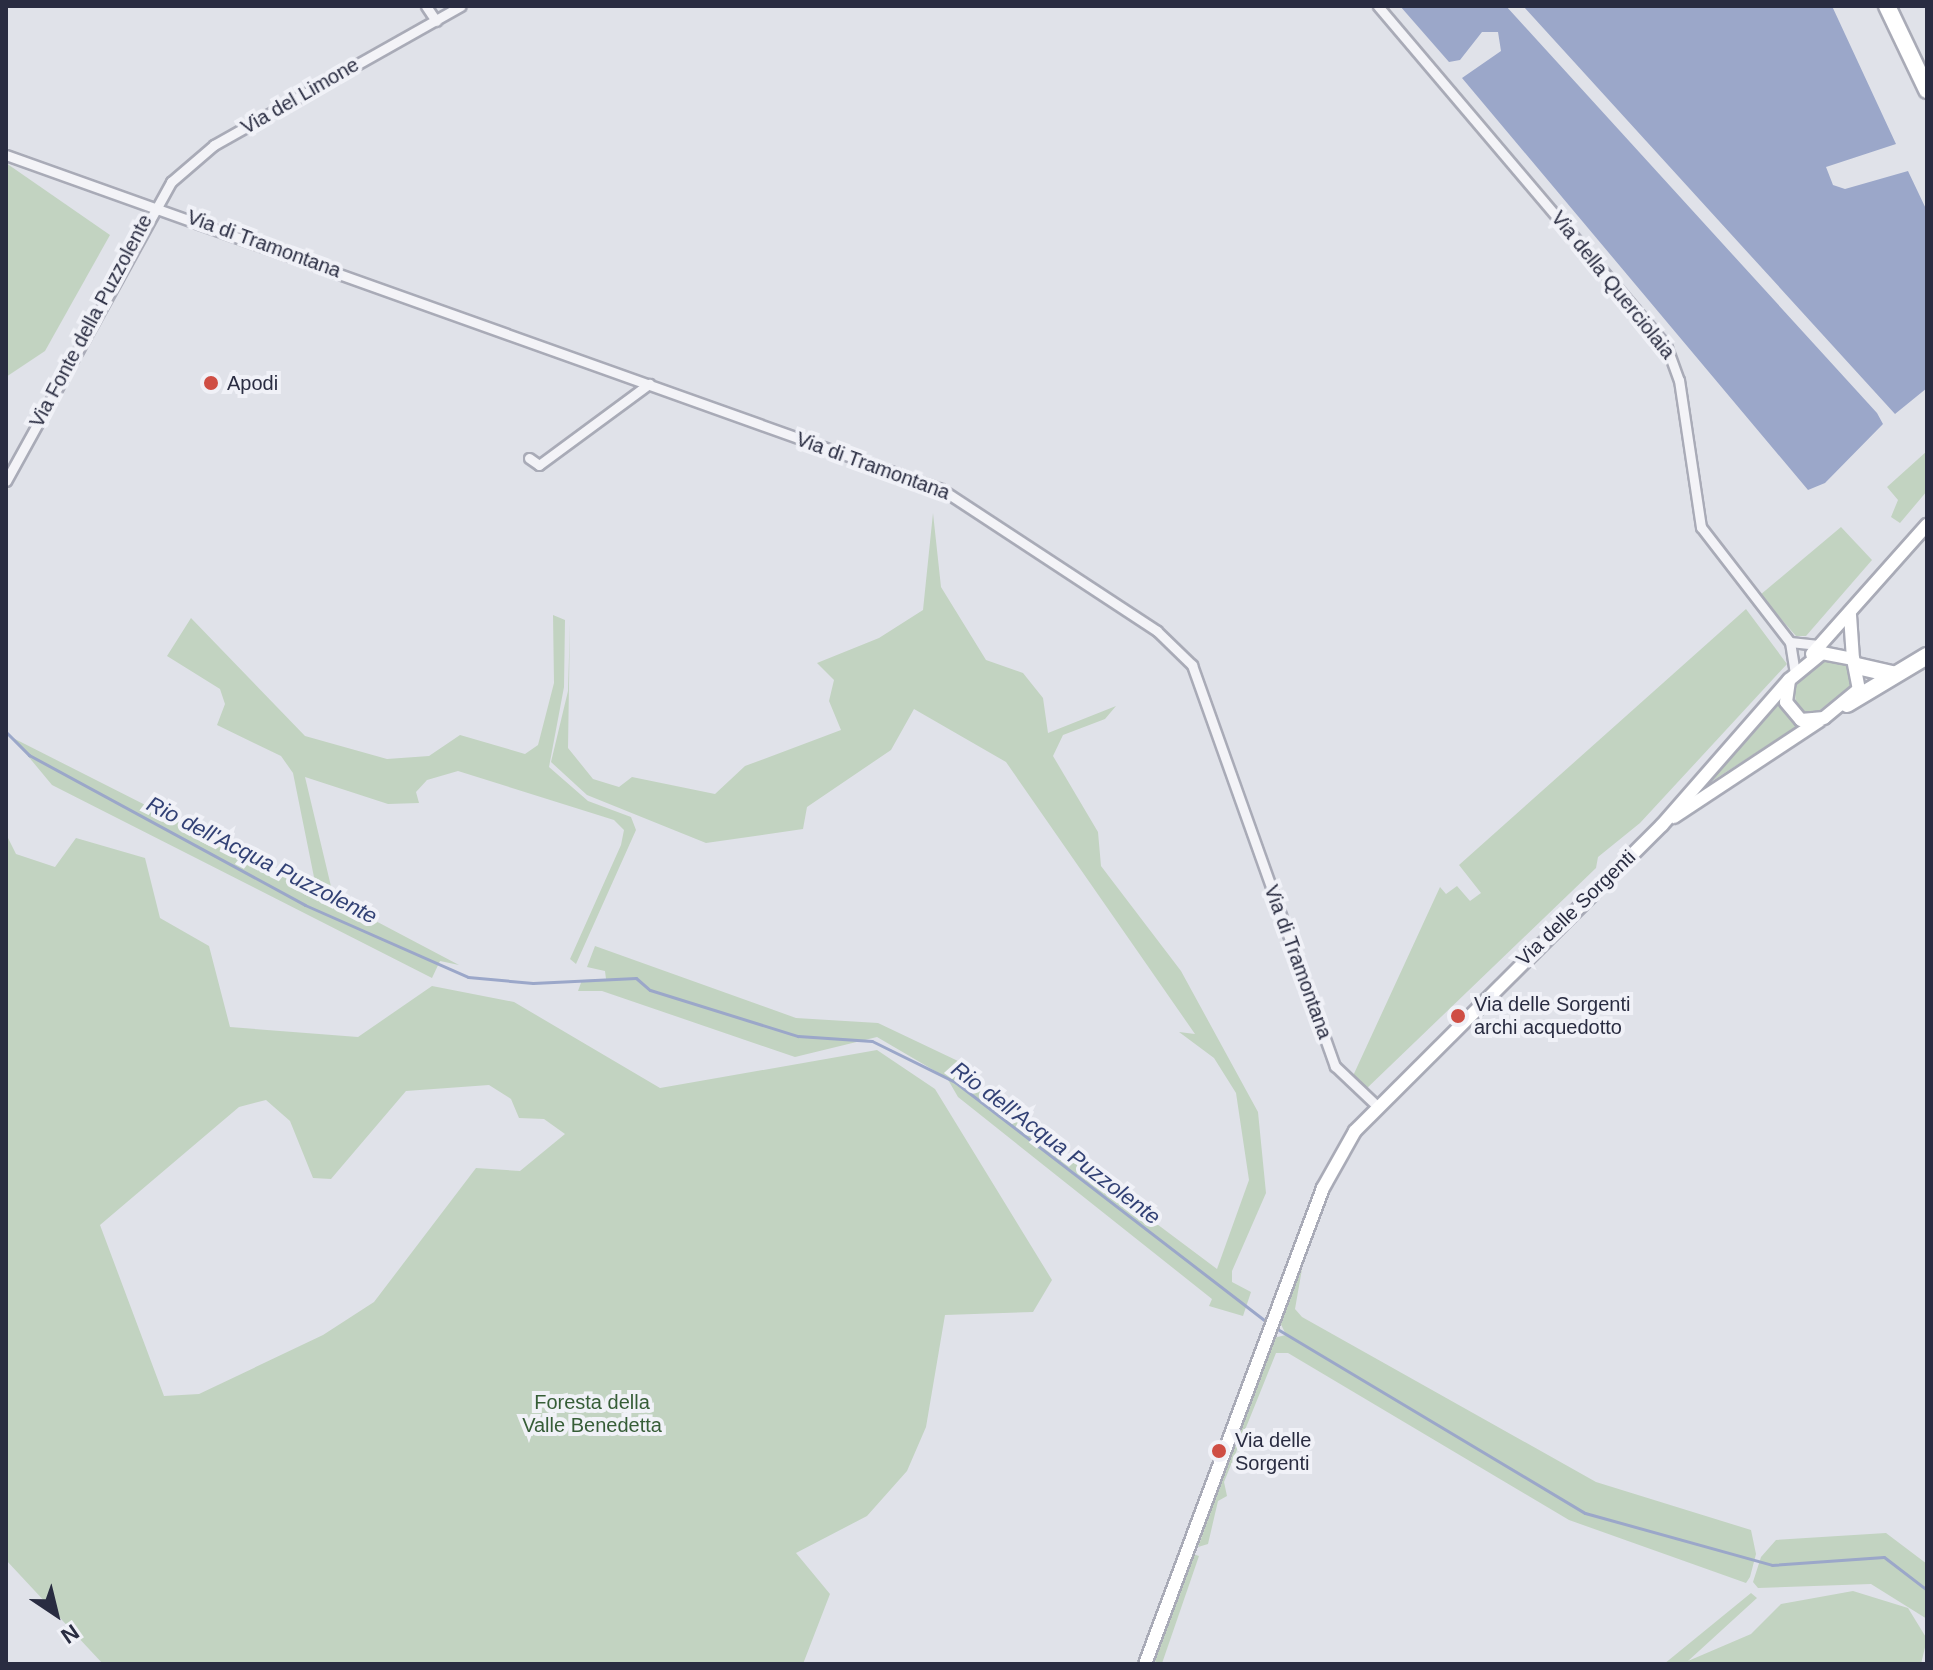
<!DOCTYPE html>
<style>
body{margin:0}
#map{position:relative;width:1933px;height:1670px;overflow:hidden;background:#e0e2e9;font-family:Arial,sans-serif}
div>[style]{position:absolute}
.green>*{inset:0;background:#c2d3c1;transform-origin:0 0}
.water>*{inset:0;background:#9ba7c9}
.stream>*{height:3px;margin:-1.5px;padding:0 1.5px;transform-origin:1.5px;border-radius:1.5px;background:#9ba7c9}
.roads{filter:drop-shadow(2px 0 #a9abb7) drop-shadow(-2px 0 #a9abb7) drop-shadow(0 2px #a9abb7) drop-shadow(0 -2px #a9abb7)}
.street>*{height:9px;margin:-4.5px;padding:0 4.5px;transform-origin:4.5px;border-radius:4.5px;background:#f3f3f7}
.secondary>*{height:12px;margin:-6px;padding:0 6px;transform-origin:6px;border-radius:6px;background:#fff}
.highway>*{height:16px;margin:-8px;padding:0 8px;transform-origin:8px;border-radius:8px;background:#fff}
.dots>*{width:22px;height:22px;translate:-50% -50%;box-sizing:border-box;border:4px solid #f0f1f7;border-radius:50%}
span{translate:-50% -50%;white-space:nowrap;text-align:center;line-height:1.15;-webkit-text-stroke:8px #f0f1f7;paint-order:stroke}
.street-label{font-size:20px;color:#292c41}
.poi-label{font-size:20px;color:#292c41}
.left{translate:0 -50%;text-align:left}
.park-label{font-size:20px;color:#365d37}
.water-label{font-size:22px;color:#324175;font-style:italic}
.frame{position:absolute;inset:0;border:8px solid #292c41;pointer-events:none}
.north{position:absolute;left:16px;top:1574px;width:80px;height:80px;-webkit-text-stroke:6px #f0f1f7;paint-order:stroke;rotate:145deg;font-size:22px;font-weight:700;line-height:32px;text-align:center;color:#292c41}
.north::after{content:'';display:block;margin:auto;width:28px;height:36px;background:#292c41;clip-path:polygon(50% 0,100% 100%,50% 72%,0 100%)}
</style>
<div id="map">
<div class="green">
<i style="clip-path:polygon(6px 163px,110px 235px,45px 351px,6px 377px)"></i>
<i style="clip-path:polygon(1927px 451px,1927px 491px,1900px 523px,1891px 517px,1898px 500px,1887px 487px)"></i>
<i style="clip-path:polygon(933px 513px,941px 587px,986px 660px,1023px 673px,1043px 698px,1048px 733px,1116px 706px,1105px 719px,1063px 735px,1053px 756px,1098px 832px,1101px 866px,1181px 971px,1258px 1112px,1266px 1193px,1232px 1271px,1232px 1282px,1251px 1292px,1243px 1316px,1209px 1306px,1212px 1299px,958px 1097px,947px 1078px,877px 1037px,795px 1057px,602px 991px,578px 991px,582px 980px,606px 979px,605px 971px,587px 967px,595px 946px,796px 1018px,878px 1023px,958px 1061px,982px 1093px,1217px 1269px,1249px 1180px,1236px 1093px,1214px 1058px,1179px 1032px,1195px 1034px,1006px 762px,914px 709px,891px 750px,807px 807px,803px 829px,706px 843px,587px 795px,551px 762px,568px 691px,570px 622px,568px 748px,593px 779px,619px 787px,632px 777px,715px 794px,745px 766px,841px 730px,829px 701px,834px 680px,817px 663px,879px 638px,923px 610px)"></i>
<i style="clip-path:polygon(1841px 527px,1872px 560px,1806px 636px,1796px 636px,1760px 595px)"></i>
<i style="clip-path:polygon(1746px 609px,1787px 664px,1640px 823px,1598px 857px,1596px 868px,1364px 1091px,1352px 1078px,1440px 887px,1446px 894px,1457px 886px,1470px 901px,1481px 893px,1459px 865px)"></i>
<i style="clip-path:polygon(553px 615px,565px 620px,564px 687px,549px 767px,588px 801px,631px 817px,636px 830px,576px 964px,570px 959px,621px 845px,624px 830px,614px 820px,458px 771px,427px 780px,416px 792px,419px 803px,388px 804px,305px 777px,334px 899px,459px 965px,440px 961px,432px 978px,52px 785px,13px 738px,317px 892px,293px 773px,281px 756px,217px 725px,225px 704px,220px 689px,167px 656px,191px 618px,305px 736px,387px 759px,429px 756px,460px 735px,525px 754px,538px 745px,554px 683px)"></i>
<i style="clip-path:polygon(1821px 659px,1848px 662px,1854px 683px,1816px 713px,1797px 711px,1794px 688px)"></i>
<i style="clip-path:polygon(1779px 703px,1799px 725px,1706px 785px)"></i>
<i style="clip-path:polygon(evenodd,6px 834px,16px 854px,55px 867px,76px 838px,145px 858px,160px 918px,209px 946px,230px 1027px,358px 1037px,432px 986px,514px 1002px,660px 1088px,877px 1050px,935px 1089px,1052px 1280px,1033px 1312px,945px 1315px,926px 1427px,907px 1471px,867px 1516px,796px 1553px,830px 1594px,803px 1664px,103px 1664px,6px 1560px,6px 834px,489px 1085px,511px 1099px,519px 1118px,544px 1119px,565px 1134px,520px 1171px,476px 1168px,374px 1302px,323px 1335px,199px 1394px,164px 1396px,100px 1225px,239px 1107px,266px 1100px,290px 1121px,313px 1178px,331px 1179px,406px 1091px,489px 1085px)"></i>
<i style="clip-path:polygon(1302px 1269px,1295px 1309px,1302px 1317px,1596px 1482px,1751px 1530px,1756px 1554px,1750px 1577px,1746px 1583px,1569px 1520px,1288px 1353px,1276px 1353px,1224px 1482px,1227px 1496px,1218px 1501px,1208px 1544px,1198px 1547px,1273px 1338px,1286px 1335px,1279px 1320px)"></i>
<i style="clip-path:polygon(1886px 1533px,1927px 1564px,1927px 1619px,1871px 1584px,1758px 1588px,1753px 1582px,1761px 1557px,1776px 1540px)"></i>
<i style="left:1199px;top:1556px;width:114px;height:10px;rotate:109deg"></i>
<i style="clip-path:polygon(1853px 1591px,1908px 1608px,1927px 1639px,1921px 1664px,1664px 1664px,1751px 1593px,1757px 1598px,1688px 1661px,1751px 1634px,1781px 1604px)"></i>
</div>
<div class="water">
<i style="clip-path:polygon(1400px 6px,1506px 6px,1877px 413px,1883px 424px,1825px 483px,1808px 490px,1462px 78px,1501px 51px,1498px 32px,1482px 32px,1460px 60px,1449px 62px)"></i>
<i style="clip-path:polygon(1523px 6px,1832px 6px,1896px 144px,1826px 167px,1833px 185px,1845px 189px,1908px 171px,1927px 211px,1927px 388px,1895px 414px)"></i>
</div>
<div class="stream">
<i style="left:6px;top:732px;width:33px;rotate:45deg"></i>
<i style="left:29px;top:755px;width:314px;rotate:28.5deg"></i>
<i style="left:305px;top:905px;width:178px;rotate:23.8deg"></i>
<i style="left:468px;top:977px;width:65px;rotate:5.3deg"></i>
<i style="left:533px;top:983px;width:103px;rotate:-2.8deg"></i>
<i style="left:636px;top:978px;width:18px;rotate:41deg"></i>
<i style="left:650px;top:990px;width:155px;rotate:17.3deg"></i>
<i style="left:798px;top:1036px;width:74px;rotate:3.9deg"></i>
<i style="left:872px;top:1041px;width:93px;rotate:26.3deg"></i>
<i style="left:955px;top:1082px;width:395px;rotate:37.6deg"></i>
<i style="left:1274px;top:1327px;width:362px;rotate:30.9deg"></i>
<i style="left:1585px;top:1513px;width:194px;rotate:15.5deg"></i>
<i style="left:1772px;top:1565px;width:112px;rotate:-4.1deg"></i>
<i style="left:1884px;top:1557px;width:54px;rotate:37.5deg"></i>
<i style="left:6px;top:1663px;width:1px;rotate:45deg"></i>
</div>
<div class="roads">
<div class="street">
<i style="left:426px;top:6px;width:18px;rotate:56deg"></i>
<i style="left:1378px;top:6px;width:445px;rotate:49.7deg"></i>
<i style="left:1666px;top:345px;width:37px;rotate:70deg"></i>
<i style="left:1679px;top:380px;width:149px;rotate:81.5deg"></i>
<i style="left:1701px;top:527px;width:145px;rotate:52.3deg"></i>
<i style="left:1790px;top:642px;width:32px;rotate:81deg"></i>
<i style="left:6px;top:155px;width:993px;rotate:19.66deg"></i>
<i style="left:941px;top:489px;width:258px;rotate:33.3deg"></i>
<i style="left:1157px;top:631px;width:49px;rotate:44.2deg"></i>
<i style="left:1192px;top:665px;width:426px;rotate:70.4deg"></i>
<i style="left:1335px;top:1066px;width:55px;rotate:43.5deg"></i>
<i style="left:529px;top:458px;width:12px;rotate:35deg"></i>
<i style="left:539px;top:465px;width:137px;rotate:-36.4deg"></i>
<i style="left:6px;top:481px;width:342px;rotate:-61.1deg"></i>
<i style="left:171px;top:182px;width:57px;rotate:-40.7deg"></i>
<i style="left:214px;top:145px;width:283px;rotate:-29.4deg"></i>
<i style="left:1790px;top:642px;width:31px;rotate:6deg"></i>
</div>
<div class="secondary">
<i style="left:1850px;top:615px;width:44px;rotate:86.1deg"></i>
<i style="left:1822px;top:653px;width:32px;rotate:11deg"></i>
<i style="left:1853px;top:659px;width:31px;rotate:79deg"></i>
<i style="left:1859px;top:689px;width:45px;rotate:140.4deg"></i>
<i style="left:1824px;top:718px;width:23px;rotate:175deg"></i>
<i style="left:1801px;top:720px;width:23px;rotate:-130deg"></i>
<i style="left:1786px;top:702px;width:22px;rotate:-82deg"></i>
<i style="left:1789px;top:680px;width:43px;rotate:-39.3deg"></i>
<i style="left:1812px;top:654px;width:173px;rotate:-48.3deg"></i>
<i style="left:1674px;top:817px;width:174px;rotate:-33.5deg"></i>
<i style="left:1145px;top:1664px;width:508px;rotate:-69.5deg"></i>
<i style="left:1323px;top:1188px;width:65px;rotate:-60.7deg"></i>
<i style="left:1355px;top:1131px;width:433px;rotate:-44.9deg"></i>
<i style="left:1662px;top:825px;width:193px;rotate:-48.8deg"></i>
</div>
<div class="highway">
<i style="left:1887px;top:6px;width:93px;rotate:64.5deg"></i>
<i style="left:1857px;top:666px;width:37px;rotate:13deg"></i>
<i style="left:1847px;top:704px;width:93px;rotate:-31deg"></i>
</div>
</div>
<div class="dots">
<i style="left:211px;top:383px;background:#cf4e44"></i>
<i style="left:1458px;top:1016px;background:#cf4e44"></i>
<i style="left:1219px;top:1451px;background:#cf4e44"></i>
</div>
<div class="street-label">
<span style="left:300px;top:96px;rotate:-30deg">Via del Limone</span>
<span style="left:264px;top:244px;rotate:20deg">Via di Tramontana</span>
<span style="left:1613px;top:285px;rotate:51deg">Via della Querciolaia</span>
<span style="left:91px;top:321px;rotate:-62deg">Via Fonte della Puzzolente</span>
<span style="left:873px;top:466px;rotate:20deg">Via di Tramontana</span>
<span style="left:1576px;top:908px;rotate:-44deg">Via delle Sorgenti</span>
<span style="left:1298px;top:962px;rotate:70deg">Via di Tramontana</span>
</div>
<div class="poi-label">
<span class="left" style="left:227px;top:383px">Apodi</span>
<span class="left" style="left:1474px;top:1016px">Via delle Sorgenti<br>archi acquedotto</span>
<span class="left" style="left:1235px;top:1452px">Via delle<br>Sorgenti</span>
</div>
<div class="park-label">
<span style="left:592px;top:1414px">Foresta della<br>Valle Benedetta</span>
</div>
<div class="water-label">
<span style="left:262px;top:860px;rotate:27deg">Rio dell'Acqua Puzzolente</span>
<span style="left:1056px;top:1143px;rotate:37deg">Rio dell'Acqua Puzzolente</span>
</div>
<div class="frame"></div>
<div class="north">N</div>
</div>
